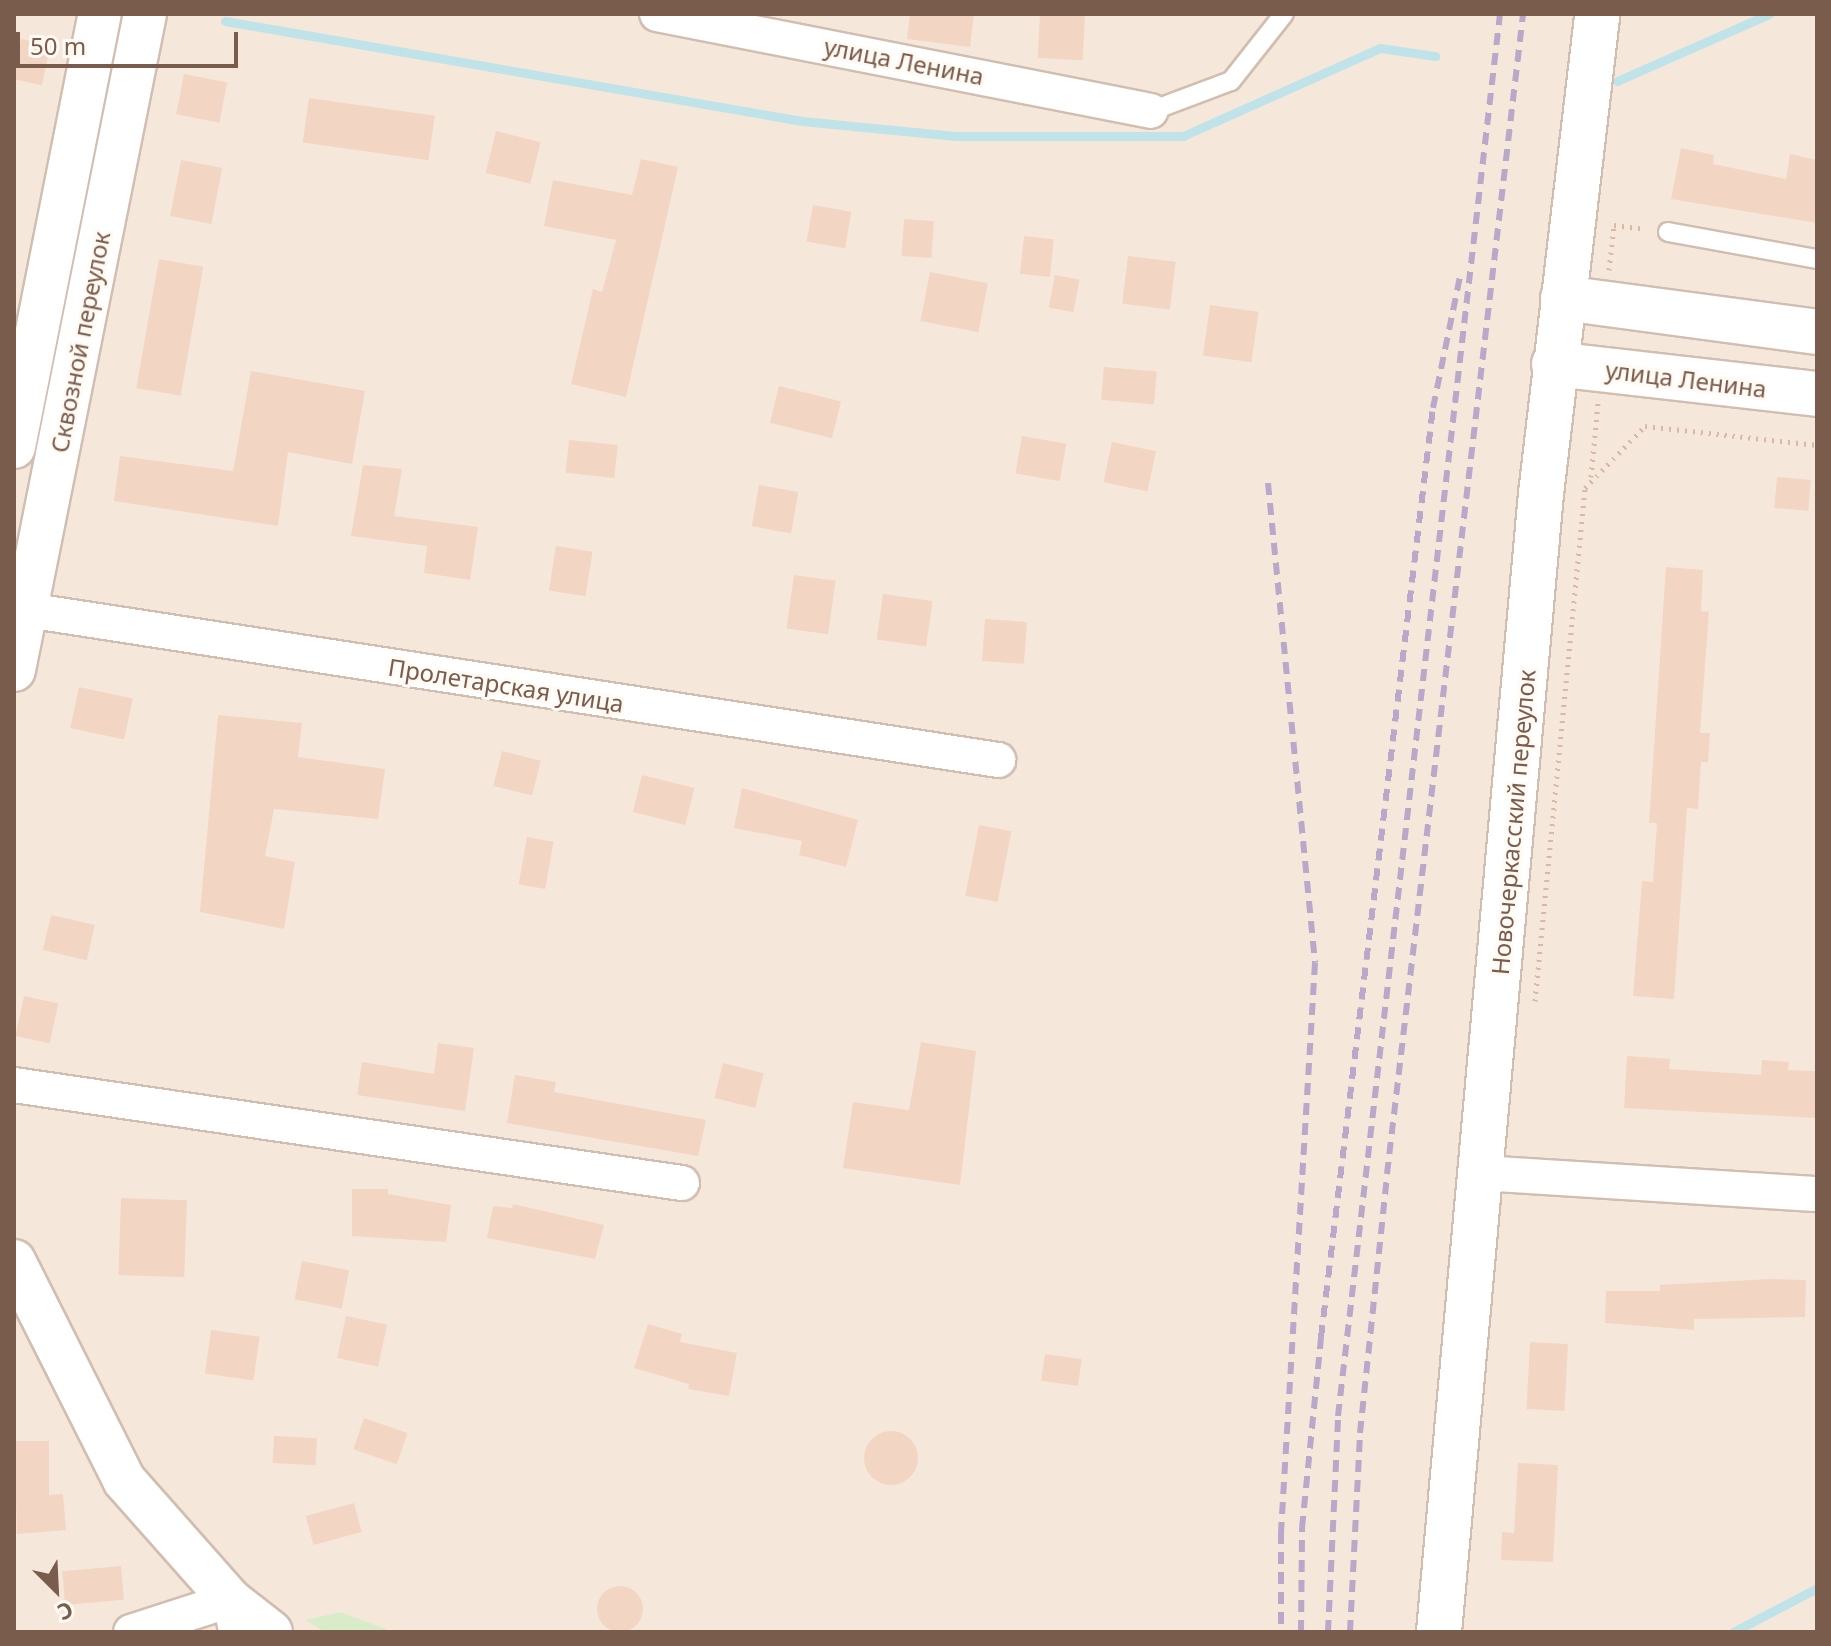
<!DOCTYPE html>
<meta charset="utf-8">
<style>
body{margin:0}
#map{position:relative;width:1831px;height:1646px;overflow:hidden;background:#fdf6ec;font-family:"Noto Sans",sans-serif}
div>[style]{position:absolute}
.residential>*{inset:0;background:#f5e8da;transform-origin:0 0}
.green>*{inset:0;background:#d8ecc9}
.stream>*{height:9px;margin:-4.5px;padding:0 4.5px;transform-origin:4.5px;border-radius:4.5px;background:#bfe3e8}
.building>*{inset:0;background:#f3d5c3;transform-origin:0 0}
.round{border-radius:50%}
.path>*{height:5px;margin-top:-2.5px;transform-origin:0;background:repeating-linear-gradient(90deg,#d9b8a5 0 2px,transparent 0 8px)}
.roads{filter:drop-shadow(2px 0 #d1beb0) drop-shadow(-2px 0 #d1beb0) drop-shadow(0 2px #d1beb0) drop-shadow(0 -2px #d1beb0)}
.service>*{height:18px;margin:-9px;padding:0 9px;transform-origin:9px;border-radius:9px;background:#fff}
.minor>*{height:34px;margin:-17px;padding:0 17px;transform-origin:17px;border-radius:17px;background:#fff}
.tertiary>*{height:42px;margin:-21px;padding:0 21px;transform-origin:21px;border-radius:21px;background:#fff}
.secondary>*{height:44px;margin:-22px;padding:0 22px;transform-origin:22px;border-radius:22px;background:#fff}
.rail>*{height:6px;margin-top:-3px;transform-origin:0;background:repeating-linear-gradient(90deg,#b9a8c9 0 12px,transparent 0 20px)}
span{translate:-50% -50%;white-space:nowrap;text-align:center;line-height:1.15;-webkit-text-stroke:6px #fffaf3;paint-order:stroke}
.street-label{font-size:24px;color:#7a5c4d}
.frame{position:absolute;inset:0;border:16px solid #7a5c4d;pointer-events:none}
.north{position:absolute;left:16px;top:1550px;width:80px;height:80px;-webkit-text-stroke:6px #fffaf3;paint-order:stroke;rotate:156deg;font-size:22px;font-weight:700;line-height:32px;text-align:center;color:#7a5c4d}
.north::after{content:'';display:block;margin:auto;width:28px;height:36px;background:#7a5c4d;clip-path:polygon(50% 0,100% 100%,50% 72%,0 100%)}
.scale{position:absolute;left:16px;top:32px;width:222px;height:36px;box-sizing:border-box;border:4px solid #7a5c4d;border-top:0;padding-left:10px;font-size:24px;line-height:28px;white-space:nowrap;color:#7a5c4d;-webkit-text-stroke:6px #fffaf3;paint-order:stroke}
</style>
<div id="map">
<div class="residential">
<i style="left:14px;top:14px;width:1803px;height:1618px"></i>
</div>
<div class="green">
<i style="clip-path:polygon(341px 1612px,394px 1632px,325px 1632px,305px 1620px)"></i>
</div>
<div class="stream">
<i style="left:225px;top:21px;width:586px;rotate:9.83deg"></i>
<i style="left:802px;top:121px;width:154px;rotate:5.6deg"></i>
<i style="left:955px;top:136px;width:228px"></i>
<i style="left:1183px;top:136px;width:216px;rotate:-24.1deg"></i>
<i style="left:1380px;top:48px;width:56px;rotate:8.3deg"></i>
<i style="left:1617px;top:81px;width:166px;rotate:-23.8deg"></i>
<i style="left:1733px;top:1632px;width:95px;rotate:-27.6deg"></i>
</div>
<div class="building">
<i style="clip-path:polygon(910px 14px,974px 14px,970px 47px,907px 39px)"></i>
<i style="left:1040px;top:14px;width:45px;height:44px;rotate:3deg"></i>
<i style="left:21px;top:39px;width:30px;height:41px;rotate:12deg"></i>
<i style="left:184px;top:74px;width:44px;height:41px;rotate:11deg"></i>
<i style="left:309px;top:98px;width:127px;height:45px;rotate:8deg"></i>
<i style="left:496px;top:131px;width:46px;height:43px;rotate:14deg"></i>
<i style="clip-path:polygon(1681px 148px,1714px 155px,1713px 164px,1786px 179px,1790px 154px,1817px 160px,1817px 223px,1671px 199px)"></i>
<i style="clip-path:polygon(641px 159px,678px 167px,626px 397px,571px 384px,593px 289px,602px 292px,616px 240px,544px 226px,553px 180px,632px 195px)"></i>
<i style="left:181px;top:160px;width:42px;height:57px;rotate:11deg"></i>
<i style="left:813px;top:205px;width:39px;height:37px;rotate:10deg"></i>
<i style="left:904px;top:219px;width:30px;height:37px;rotate:4deg"></i>
<i style="left:1024px;top:236px;width:30px;height:38px;rotate:6deg"></i>
<i style="left:1128px;top:256px;width:48px;height:48px;rotate:7deg"></i>
<i style="left:159px;top:259px;width:45px;height:131px;rotate:10deg"></i>
<i style="left:930px;top:272px;width:59px;height:50px;rotate:11deg"></i>
<i style="left:1055px;top:275px;width:25px;height:33px;rotate:11deg"></i>
<i style="left:1210px;top:305px;width:49px;height:51px;rotate:8deg"></i>
<i style="left:1104px;top:367px;width:53px;height:33px;rotate:5deg"></i>
<i style="clip-path:polygon(251px 371px,365px 391px,352px 464px,288px 452px,278px 526px,114px 501px,120px 456px,233px 471px)"></i>
<i style="left:779px;top:386px;width:64px;height:38px;rotate:14deg"></i>
<i style="left:1022px;top:436px;width:45px;height:38px;rotate:10deg"></i>
<i style="left:569px;top:440px;width:49px;height:33px;rotate:6deg"></i>
<i style="left:1112px;top:442px;width:45px;height:41px;rotate:12deg"></i>
<i style="clip-path:polygon(363px 465px,402px 469px,394px 516px,478px 527px,470px 580px,424px 573px,427px 546px,351px 536px)"></i>
<i style="left:1777px;top:477px;width:34px;height:31px;rotate:5deg"></i>
<i style="left:759px;top:485px;width:40px;height:42px;rotate:10deg"></i>
<i style="left:556px;top:546px;width:37px;height:45px;rotate:9deg"></i>
<i style="clip-path:polygon(1666px 567px,1703px 570px,1701px 611px,1709px 612px,1700px 733px,1710px 733px,1708px 762px,1701px 762px,1698px 809px,1687px 808px,1674px 999px,1633px 996px,1642px 881px,1653px 882px,1657px 823px,1649px 823px)"></i>
<i style="left:794px;top:575px;width:42px;height:54px;rotate:8deg"></i>
<i style="left:883px;top:594px;width:50px;height:46px;rotate:8deg"></i>
<i style="left:985px;top:619px;width:42px;height:42px;rotate:4deg"></i>
<i style="left:79px;top:687px;width:55px;height:42px;rotate:12deg"></i>
<i style="clip-path:polygon(218px 715px,302px 723px,298px 757px,385px 769px,378px 819px,274px 809px,265px 856px,295px 862px,284px 929px,200px 912px)"></i>
<i style="left:502px;top:751px;width:40px;height:36px;rotate:14deg"></i>
<i style="left:642px;top:775px;width:54px;height:38px;rotate:14deg"></i>
<i style="clip-path:polygon(742px 788px,858px 820px,846px 867px,799px 855px,802px 841px,734px 828px)"></i>
<i style="left:979px;top:825px;width:33px;height:72px;rotate:11deg"></i>
<i style="left:527px;top:837px;width:27px;height:48px;rotate:10deg"></i>
<i style="left:51px;top:915px;width:45px;height:36px;rotate:13deg"></i>
<i style="left:24px;top:996px;width:35px;height:41px;rotate:12deg"></i>
<i style="clip-path:polygon(921px 1042px,976px 1051px,960px 1185px,843px 1168px,853px 1102px,909px 1110px)"></i>
<i style="clip-path:polygon(438px 1043px,474px 1048px,465px 1111px,357px 1095px,362px 1062px,434px 1074px)"></i>
<i style="clip-path:polygon(1627px 1056px,1670px 1059px,1669px 1069px,1761px 1075px,1762px 1060px,1789px 1062px,1788px 1070px,1817px 1071px,1817px 1118px,1624px 1108px)"></i>
<i style="left:723px;top:1063px;width:42px;height:36px;rotate:14deg"></i>
<i style="clip-path:polygon(515px 1075px,556px 1082px,554px 1092px,706px 1120px,698px 1156px,507px 1123px)"></i>
<i style="clip-path:polygon(352px 1189px,388px 1189px,388px 1194px,451px 1205px,446px 1242px,352px 1236px)"></i>
<i style="left:121px;top:1198px;width:66px;height:77px;rotate:2deg"></i>
<i style="clip-path:polygon(513px 1204px,604px 1225px,595px 1259px,487px 1238px,493px 1206px,512px 1208px)"></i>
<i style="left:302px;top:1261px;width:48px;height:39px;rotate:11deg"></i>
<i style="clip-path:polygon(1770px 1279px,1806px 1280px,1805px 1317px,1694px 1319px,1694px 1330px,1605px 1323px,1606px 1291px,1660px 1291px,1660px 1285px)"></i>
<i style="left:346px;top:1316px;width:42px;height:43px;rotate:12deg"></i>
<i style="clip-path:polygon(648px 1324px,682px 1334px,680px 1342px,737px 1353px,729px 1396px,688px 1389px,689px 1384px,634px 1368px)"></i>
<i style="left:211px;top:1330px;width:49px;height:44px;rotate:8deg"></i>
<i style="left:1530px;top:1342px;width:38px;height:67px;rotate:3deg"></i>
<i style="left:1045px;top:1354px;width:37px;height:27px;rotate:8deg"></i>
<i style="left:364px;top:1418px;width:46px;height:33px;rotate:19deg"></i>
<i class="round" style="left:864px;top:1431px;width:54px;height:54px"></i>
<i style="left:274px;top:1436px;width:43px;height:27px;rotate:3deg"></i>
<i style="clip-path:polygon(14px 1441px,49px 1441px,49px 1495px,63px 1494px,66px 1530px,17px 1534px)"></i>
<i style="clip-path:polygon(1518px 1463px,1558px 1465px,1553px 1562px,1501px 1560px,1502px 1532px,1514px 1533px)"></i>
<i style="left:354px;top:1503px;width:30px;height:50px;rotate:75deg"></i>
<i style="left:121px;top:1566px;width:34px;height:59px;rotate:85deg"></i>
<i class="round" style="left:597px;top:1586px;width:46px;height:46px"></i>
</div>
<div class="path">
<i style="left:1609px;top:270px;width:45px;rotate:-83.7deg"></i>
<i style="left:1614px;top:225px;width:32px;rotate:7deg"></i>
<i style="left:1591px;top:477px;width:74px;rotate:-84.6deg"></i>
<i style="left:1535px;top:1001px;width:515px;rotate:-84.43deg"></i>
<i style="left:1585px;top:488px;width:86px;rotate:-45.9deg"></i>
<i style="left:1645px;top:426px;width:173px;rotate:6.3deg"></i>
</div>
<div class="roads">
<div class="service">
<i style="left:1151px;top:111px;width:85px;rotate:-20.6deg"></i>
<i style="left:1231px;top:81px;width:85px;rotate:-51.7deg"></i>
<i style="left:1668px;top:232px;width:151px;rotate:10.3deg"></i>
</div>
<div class="minor">
<i style="left:657px;top:14px;width:503px;rotate:11.11deg"></i>
<i style="left:14px;top:608px;width:996px;rotate:8.78deg"></i>
<i style="left:14px;top:1085px;width:675px;rotate:8.35deg"></i>
<i style="left:1482px;top:1173px;width:336px;rotate:3.6deg"></i>
<i style="left:131px;top:1632px;width:104px;rotate:-17.9deg"></i>
<i style="left:230px;top:1600px;width:33px;rotate:79deg"></i>
</div>
<div class="tertiary">
<i style="left:14px;top:447px;width:441px;rotate:-78.8deg"></i>
<i style="left:14px;top:670px;width:669px;rotate:-78.71deg"></i>
<i style="left:14px;top:1261px;width:245px;rotate:63.3deg"></i>
<i style="left:124px;top:1480px;width:160px;rotate:48.5deg"></i>
<i style="left:230px;top:1600px;width:52px;rotate:38deg"></i>
</div>
<div class="secondary">
<i style="left:1563px;top:298px;width:256px;rotate:7.6deg"></i>
<i style="left:1554px;top:364px;width:265px;rotate:6.5deg"></i>
<i style="left:1439px;top:1632px;width:1143px;rotate:-84.88deg"></i>
<i style="left:1541px;top:494px;width:483px;rotate:-83.3deg"></i>
</div>
</div>
<div class="rail">
<i style="left:1268px;top:483px;width:482px;rotate:84.4deg"></i>
<i style="left:1315px;top:963px;width:570px;rotate:93.42deg"></i>
<i style="left:1281px;top:1532px;width:100px;rotate:90deg"></i>
<i style="left:1301px;top:1632px;width:104px;rotate:-89.4deg"></i>
<i style="left:1302px;top:1528px;width:192px;rotate:-84.3deg"></i>
<i style="left:1321px;top:1337px;width:936px;rotate:-83.13deg"></i>
<i style="left:1433px;top:408px;width:134px;rotate:-78.4deg"></i>
<i style="left:1328px;top:1632px;width:216px;rotate:-87.3deg"></i>
<i style="left:1338px;top:1416px;width:1411px;rotate:-83.41deg"></i>
<i style="left:1350px;top:1632px;width:199px;rotate:-87.1deg"></i>
<i style="left:1360px;top:1433px;width:260px;rotate:-84deg"></i>
<i style="left:1387px;top:1174px;width:1168px;rotate:-83.31deg"></i>
</div>
<div class="street-label">
<span style="left:904px;top:61px;rotate:11deg">улица Ленина</span>
<span style="left:80px;top:342px;rotate:-79deg">Сквозной переулок</span>
<span style="left:1686px;top:379px;rotate:7deg">улица Ленина</span>
<span style="left:506px;top:685px;rotate:9deg">Пролетарская улица</span>
<span style="left:1513px;top:822px;rotate:-85deg">Новочеркасский переулок</span>
</div>
<div class="frame"></div>
<div class="north">С</div>
<div class="scale">50 m</div>
</div>
